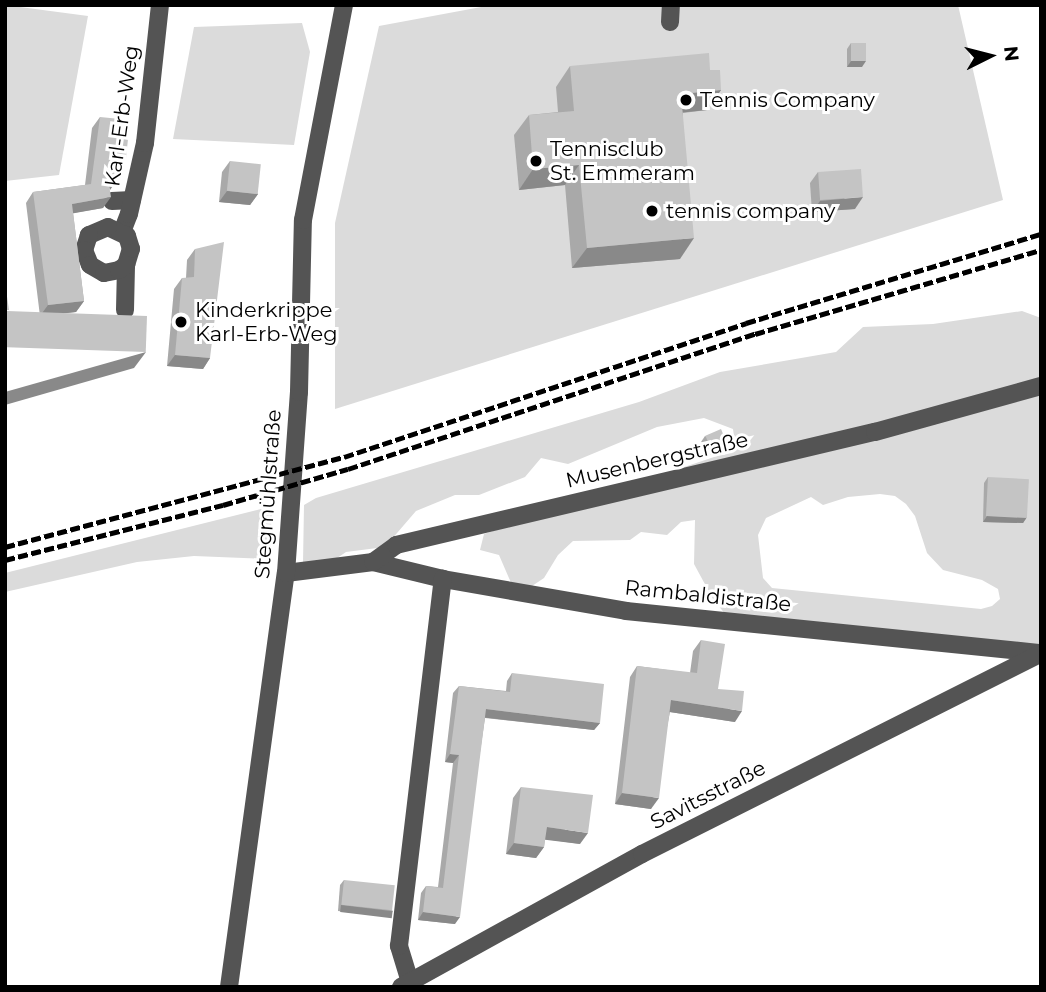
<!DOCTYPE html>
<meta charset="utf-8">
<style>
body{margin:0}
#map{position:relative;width:1046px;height:992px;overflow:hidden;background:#fff;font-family:Montserrat,sans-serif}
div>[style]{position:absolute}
.green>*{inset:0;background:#dbdbdb}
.minor>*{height:18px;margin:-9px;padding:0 9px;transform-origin:9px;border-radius:9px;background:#545454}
.rail>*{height:5px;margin-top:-2.5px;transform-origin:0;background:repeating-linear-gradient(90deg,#000 0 10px,transparent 0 13.5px)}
.wall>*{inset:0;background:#a9a9a9}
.shaded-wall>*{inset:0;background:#898989;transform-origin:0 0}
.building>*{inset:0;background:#c4c4c4;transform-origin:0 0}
.dots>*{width:19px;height:19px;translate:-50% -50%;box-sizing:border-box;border:4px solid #fff;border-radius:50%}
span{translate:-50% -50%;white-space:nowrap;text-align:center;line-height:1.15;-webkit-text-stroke:6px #fff;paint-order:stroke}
.poi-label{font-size:21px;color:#000}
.left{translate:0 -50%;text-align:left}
.street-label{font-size:21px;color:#000}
.frame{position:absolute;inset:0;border:7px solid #000;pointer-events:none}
.north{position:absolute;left:955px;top:21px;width:70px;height:70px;-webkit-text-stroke:5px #fff;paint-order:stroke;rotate:84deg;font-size:19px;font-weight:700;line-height:28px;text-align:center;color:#000}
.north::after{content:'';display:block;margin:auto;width:24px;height:32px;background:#000;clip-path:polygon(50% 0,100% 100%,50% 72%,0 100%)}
</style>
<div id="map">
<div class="green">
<i style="clip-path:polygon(5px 5px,88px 16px,59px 175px,5px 181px)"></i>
<i style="clip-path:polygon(492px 5px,958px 5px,1003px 200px,335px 409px,335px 223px,379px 26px)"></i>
<i style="clip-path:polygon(302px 23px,310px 52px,294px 145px,173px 139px,194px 27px)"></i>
<i style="clip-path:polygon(evenodd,1022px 311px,1041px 318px,1041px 644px,990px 644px,726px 615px,713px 599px,694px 564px,695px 520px,681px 522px,667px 535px,641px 532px,630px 540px,573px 541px,558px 555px,544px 578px,526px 590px,512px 585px,499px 555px,480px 550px,484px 534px,726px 453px,735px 444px,733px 429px,704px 418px,657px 427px,568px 464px,541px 458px,525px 477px,479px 495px,455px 495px,416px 511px,385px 547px,346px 552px,327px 565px,303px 563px,304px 505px,316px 498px,639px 402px,720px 372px,836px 352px,863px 327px,933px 324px,1022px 311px,880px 494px,895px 496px,906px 504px,915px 516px,927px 553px,943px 570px,982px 580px,998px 589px,1000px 599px,992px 606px,981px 609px,772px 588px,763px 578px,758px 535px,766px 518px,811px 497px,823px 505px,848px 497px,880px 494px)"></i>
<i style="clip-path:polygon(273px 506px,268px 559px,194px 556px,137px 562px,5px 592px,5px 573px)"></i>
</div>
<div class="minor">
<i style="left:670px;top:22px;width:17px;rotate:-87deg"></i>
<i style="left:112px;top:201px;width:20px;rotate:-3deg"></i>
<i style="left:122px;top:232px;width:19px;rotate:-69deg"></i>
<i style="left:129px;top:214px;width:73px;rotate:-77.3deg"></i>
<i style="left:145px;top:143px;width:139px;rotate:-83.8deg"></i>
<i style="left:125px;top:310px;width:45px;rotate:-88.7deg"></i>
<i style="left:126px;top:265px;width:17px;rotate:-73deg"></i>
<i style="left:131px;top:249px;width:14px;rotate:-107deg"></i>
<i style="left:127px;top:236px;width:21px;rotate:-155deg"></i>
<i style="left:108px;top:227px;width:21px;rotate:157deg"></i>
<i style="left:89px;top:235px;width:16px;rotate:108deg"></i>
<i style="left:84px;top:250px;width:16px;rotate:68deg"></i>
<i style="left:90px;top:265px;width:16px;rotate:30deg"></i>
<i style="left:104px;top:273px;width:15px;rotate:-11deg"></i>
<i style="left:119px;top:270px;width:9px;rotate:-36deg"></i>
<i style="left:373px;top:562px;width:72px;rotate:13.7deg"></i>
<i style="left:443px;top:579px;width:186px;rotate:9.9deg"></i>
<i style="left:626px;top:611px;width:417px;rotate:5.8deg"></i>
<i style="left:286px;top:573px;width:88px;rotate:-7.2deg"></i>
<i style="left:373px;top:562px;width:29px;rotate:-36deg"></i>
<i style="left:396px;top:545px;width:492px;rotate:-13.3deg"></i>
<i style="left:875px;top:432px;width:172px;rotate:-15.5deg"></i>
<i style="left:410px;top:982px;width:38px;rotate:-107deg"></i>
<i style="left:399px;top:946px;width:370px;rotate:-83.2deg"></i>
<i style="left:229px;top:987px;width:418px;rotate:-82.2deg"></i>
<i style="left:286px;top:573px;width:181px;rotate:-85.9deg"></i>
<i style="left:299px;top:392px;width:172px;rotate:-88.7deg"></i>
<i style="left:303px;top:220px;width:219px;rotate:-79.2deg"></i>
<i style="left:401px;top:987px;width:275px;rotate:-28.9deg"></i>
<i style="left:642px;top:854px;width:447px;rotate:-26.7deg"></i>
</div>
<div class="rail">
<i style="left:5px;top:547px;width:351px;rotate:-14.9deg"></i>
<i style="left:344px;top:457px;width:424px;rotate:-18.4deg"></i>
<i style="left:746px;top:323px;width:308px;rotate:-16.8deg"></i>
<i style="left:5px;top:560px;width:225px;rotate:-14.2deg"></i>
<i style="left:223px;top:505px;width:130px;rotate:-16.1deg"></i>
<i style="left:348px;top:469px;width:429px;rotate:-18.4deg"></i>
<i style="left:755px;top:334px;width:298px;rotate:-16.4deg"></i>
</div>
<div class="wall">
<i style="clip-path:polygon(851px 43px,862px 67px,847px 67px,847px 49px)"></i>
<i style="clip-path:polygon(570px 66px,710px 70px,721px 90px,707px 110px,683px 113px,680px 259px,572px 268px,565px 185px,519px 190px,514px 135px,529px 115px,558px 112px,556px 87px)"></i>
<i style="clip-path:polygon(100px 117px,126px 158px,118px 169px,116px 169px,103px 208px,73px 213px,84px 301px,76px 312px,40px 316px,26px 203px,33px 192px,85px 185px,92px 128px)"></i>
<i style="clip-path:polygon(230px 161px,258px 194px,250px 205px,219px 202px,222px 172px)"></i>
<i style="clip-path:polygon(818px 172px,855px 209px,812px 212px,810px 183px)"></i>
<i style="clip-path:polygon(195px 249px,210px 358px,203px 369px,167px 366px,174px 289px,182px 278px,186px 278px,187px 260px)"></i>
<i style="clip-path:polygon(705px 436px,727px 443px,723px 449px,708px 456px,701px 442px)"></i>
<i style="clip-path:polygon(988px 477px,1027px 517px,1023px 523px,983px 522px,984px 483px)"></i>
<i style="clip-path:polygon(701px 640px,718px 689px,735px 722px,670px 712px,651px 809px,615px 804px,630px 677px,637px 666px,690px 673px,693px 651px)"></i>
<i style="clip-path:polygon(512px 673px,600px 723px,594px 730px,485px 718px,455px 924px,418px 920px,421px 893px,426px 886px,438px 887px,453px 763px,445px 762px,453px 693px,459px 686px,506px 691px,507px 681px)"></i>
<i style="clip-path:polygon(521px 787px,580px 844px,545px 839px,544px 847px,536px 858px,506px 854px,513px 798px)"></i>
<i style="clip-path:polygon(344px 880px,393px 911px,389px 917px,338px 911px,340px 885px)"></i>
</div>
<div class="shaded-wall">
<i style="clip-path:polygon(851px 61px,866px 61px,862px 67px,847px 67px)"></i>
<i style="clip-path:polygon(721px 90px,707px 110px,667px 114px,681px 94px)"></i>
<i style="clip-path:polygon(114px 156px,126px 158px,118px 169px,107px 167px)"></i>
<i style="clip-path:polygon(579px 165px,565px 185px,519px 190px,533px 169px)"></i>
<i style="clip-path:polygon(118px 179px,110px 190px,109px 185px)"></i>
<i style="clip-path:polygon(227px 191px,258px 194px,250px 205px,219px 202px)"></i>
<i style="clip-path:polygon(111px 197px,103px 208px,64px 215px,72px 204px)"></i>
<i style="clip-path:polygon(863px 197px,855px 209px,812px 212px,820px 201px)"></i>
<i style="clip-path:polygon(694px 238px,680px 259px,572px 268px,587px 248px)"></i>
<i style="clip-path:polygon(84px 301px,76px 312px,40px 316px,48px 305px)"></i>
<i style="clip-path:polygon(146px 352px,134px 368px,5px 405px,5px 392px)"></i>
<i style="clip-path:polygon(175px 355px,210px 358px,203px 369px,167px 366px)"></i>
<i style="clip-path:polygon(727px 443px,723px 449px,708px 456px,712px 450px)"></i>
<i style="clip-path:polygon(987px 516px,1027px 517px,1023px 523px,983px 522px)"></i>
<i style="clip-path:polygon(671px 700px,742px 711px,735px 722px,663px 711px)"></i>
<i style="clip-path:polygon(486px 709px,600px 723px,594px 730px,480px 717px)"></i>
<i style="clip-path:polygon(450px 754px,459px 755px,453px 763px,445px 762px)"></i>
<i style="clip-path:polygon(622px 793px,659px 798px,651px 809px,615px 804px)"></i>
<i style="clip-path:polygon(547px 827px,588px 833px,580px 844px,539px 839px)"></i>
<i style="clip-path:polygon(514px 843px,544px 847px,536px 858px,506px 854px)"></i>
<i style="left:341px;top:905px;width:52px;height:7px;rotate:7deg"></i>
<i style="clip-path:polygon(423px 912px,460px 917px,455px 924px,418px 920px)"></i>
</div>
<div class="building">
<i style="left:851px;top:43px;width:15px;height:18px"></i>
<i style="clip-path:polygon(709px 53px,710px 70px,720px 70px,721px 90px,681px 94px,694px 238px,587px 248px,579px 165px,533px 169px,529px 115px,574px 111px,570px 66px)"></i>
<i style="clip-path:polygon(100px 117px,130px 120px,126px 158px,114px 156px,118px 179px,109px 185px,111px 197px,72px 204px,84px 301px,48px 305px,33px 192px,91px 184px)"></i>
<i style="left:230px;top:161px;width:31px;height:30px;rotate:6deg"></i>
<i style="left:861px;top:169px;width:28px;height:43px;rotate:86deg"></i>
<i style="clip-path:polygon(224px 242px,210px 358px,175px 355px,182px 278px,194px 277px,195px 249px)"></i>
<i style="clip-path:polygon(5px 283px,9px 310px,5px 310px)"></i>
<i style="left:147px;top:316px;width:36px;height:148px;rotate:92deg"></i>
<i style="left:721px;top:429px;width:15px;height:17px;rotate:67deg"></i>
<i style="left:988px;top:477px;width:41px;height:39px;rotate:3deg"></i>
<i style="clip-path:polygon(701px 640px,725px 644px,718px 689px,744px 691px,742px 711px,671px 700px,659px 798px,622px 793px,637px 666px,697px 673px)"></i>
<i style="clip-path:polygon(512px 673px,604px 684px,600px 723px,486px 709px,460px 917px,423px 912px,426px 886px,443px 888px,459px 755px,450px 754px,459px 686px,510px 692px)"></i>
<i style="clip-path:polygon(521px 787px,593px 795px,588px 833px,547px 827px,544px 847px,514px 843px)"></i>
<i style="left:344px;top:880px;width:51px;height:25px;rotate:6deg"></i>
</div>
<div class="dots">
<i style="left:686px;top:100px;background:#000"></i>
<i style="left:536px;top:161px;background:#000"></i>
<i style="left:652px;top:211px;background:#000"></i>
<i style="left:181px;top:322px;background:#000"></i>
</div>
<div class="poi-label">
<span class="left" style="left:700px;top:100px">Tennis Company</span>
<span class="left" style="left:550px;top:161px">Tennisclub<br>St. Emmeram</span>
<span class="left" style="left:666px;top:211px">tennis company</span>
<span class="left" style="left:195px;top:322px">Kinderkrippe<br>Karl-Erb-Weg</span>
</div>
<div class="street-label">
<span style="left:122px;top:116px;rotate:-82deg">Karl-Erb-Weg</span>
<span style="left:657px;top:460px;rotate:-13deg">Musenbergstraße</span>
<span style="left:268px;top:494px;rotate:-86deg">Stegmühlstraße</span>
<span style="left:708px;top:596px;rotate:6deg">Rambaldistraße</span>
<span style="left:708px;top:795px;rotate:-27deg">Savitsstraße</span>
</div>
<div class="frame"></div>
<div class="north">N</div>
</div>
